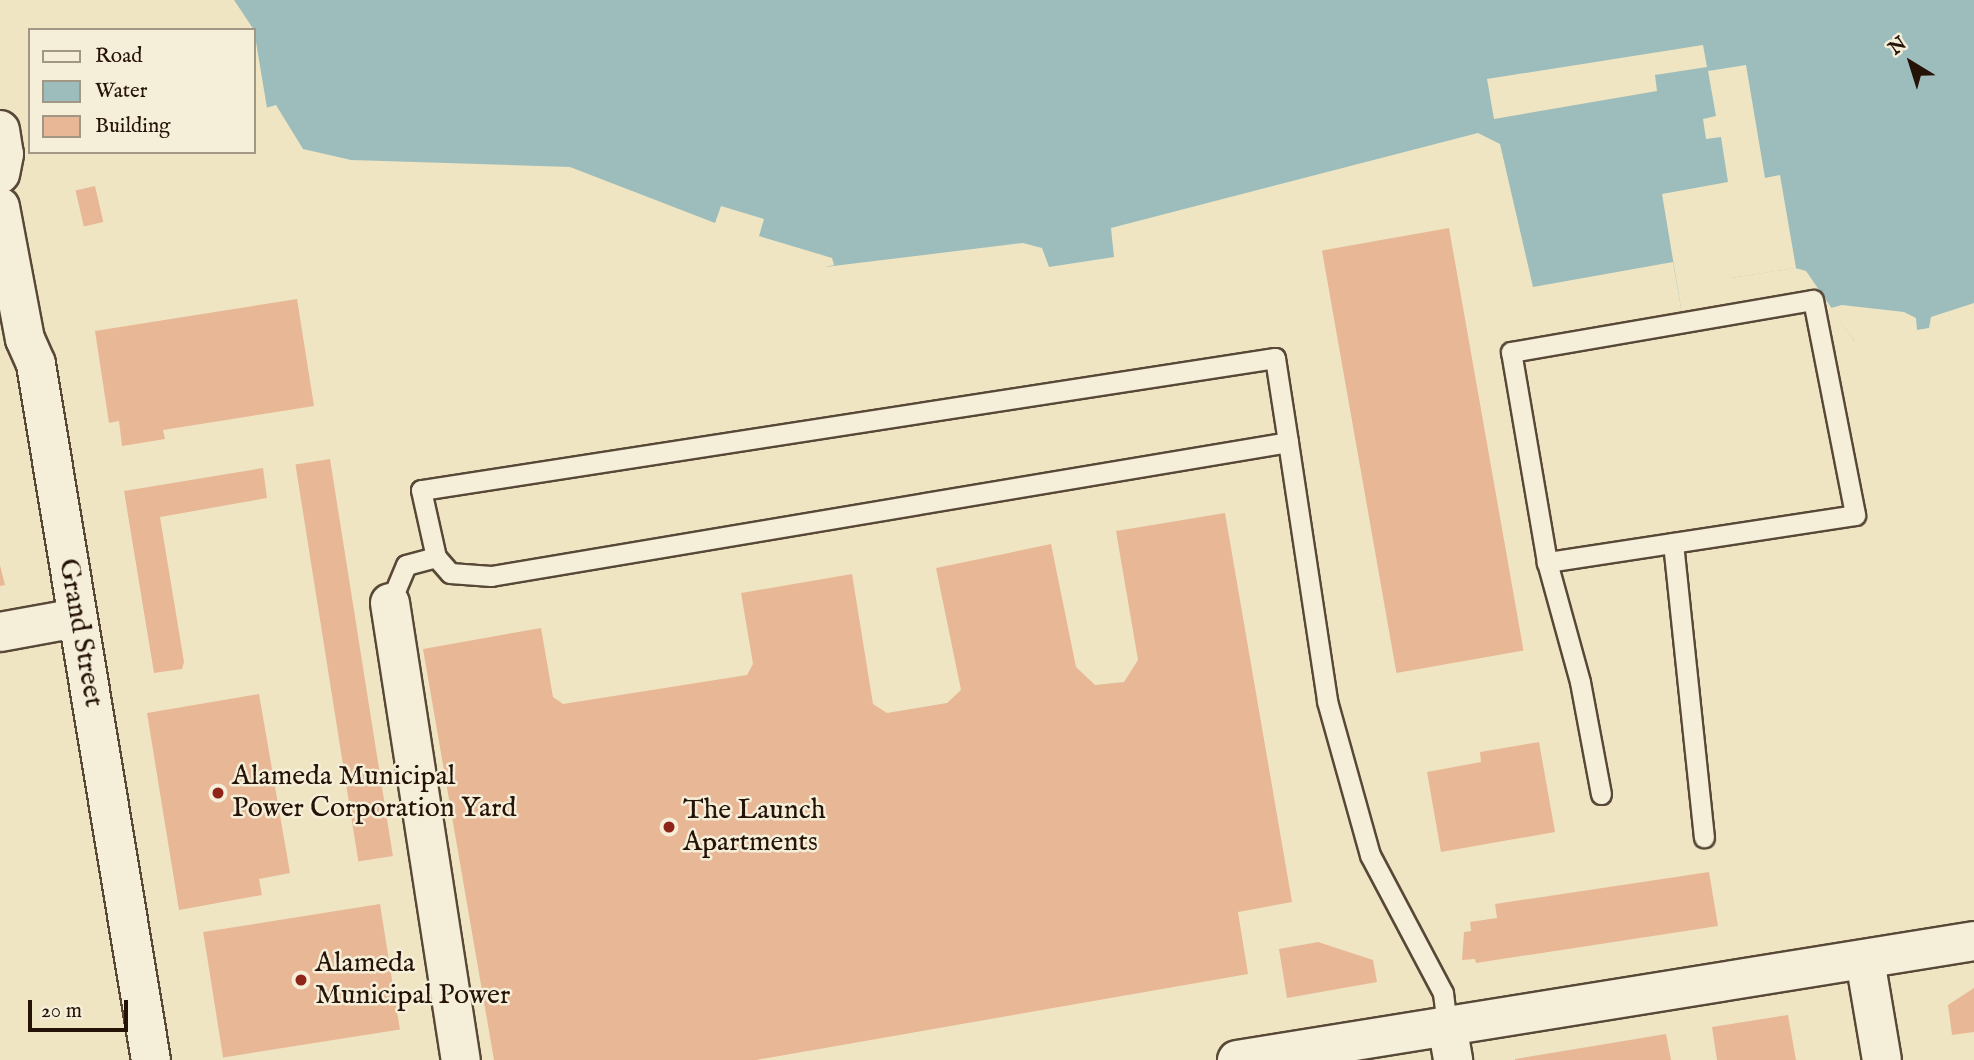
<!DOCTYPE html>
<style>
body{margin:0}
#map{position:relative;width:1974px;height:1060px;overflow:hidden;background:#efe5c3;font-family:"IM FELL English",serif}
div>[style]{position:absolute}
.water>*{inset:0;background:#9dbdbc}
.pier>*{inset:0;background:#efe5c3}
.building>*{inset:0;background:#e8b896;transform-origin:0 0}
.roads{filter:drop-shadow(2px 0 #584837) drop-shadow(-2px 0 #584837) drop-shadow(0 2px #584837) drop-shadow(0 -2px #584837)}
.service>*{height:19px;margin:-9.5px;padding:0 9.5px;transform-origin:9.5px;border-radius:9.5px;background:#f5eed8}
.minor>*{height:38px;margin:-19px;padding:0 19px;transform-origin:19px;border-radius:19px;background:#f5eed8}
.tertiary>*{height:38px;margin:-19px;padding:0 19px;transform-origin:19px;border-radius:19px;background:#f5eed8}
.dots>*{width:19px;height:19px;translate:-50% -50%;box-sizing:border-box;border:4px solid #f5eed8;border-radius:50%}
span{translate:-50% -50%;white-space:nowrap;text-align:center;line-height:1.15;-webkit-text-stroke:5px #f5eed8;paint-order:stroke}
.street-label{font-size:28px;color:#261308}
.poi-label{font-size:28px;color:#261308}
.left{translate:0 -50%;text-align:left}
.legend{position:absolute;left:28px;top:28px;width:228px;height:126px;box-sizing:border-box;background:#f5eed8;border:2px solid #a29685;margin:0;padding:9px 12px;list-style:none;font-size:21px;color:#261308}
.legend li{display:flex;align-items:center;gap:14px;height:35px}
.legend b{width:35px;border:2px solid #a29685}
.north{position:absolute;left:1876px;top:28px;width:70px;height:70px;-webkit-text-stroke:5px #f5eed8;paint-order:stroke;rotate:322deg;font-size:19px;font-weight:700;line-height:28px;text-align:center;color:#261308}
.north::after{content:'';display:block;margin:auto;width:24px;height:32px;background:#261308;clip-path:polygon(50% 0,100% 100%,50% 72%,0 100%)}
.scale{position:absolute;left:28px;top:1000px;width:100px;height:32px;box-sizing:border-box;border:4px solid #261308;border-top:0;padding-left:9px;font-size:21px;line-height:24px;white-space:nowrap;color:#261308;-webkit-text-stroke:5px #f5eed8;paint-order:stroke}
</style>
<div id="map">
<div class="water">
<i style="clip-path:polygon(234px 0,1974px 0,1974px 320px,1855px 342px,1806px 271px,1795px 268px,1731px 278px,1682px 314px,1673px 262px,1533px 287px,1500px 144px,1478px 133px,1111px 228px,1114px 257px,1049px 267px,1042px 248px,1023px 243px,825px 267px,637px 212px,275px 156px,254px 30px)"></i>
</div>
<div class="pier">
<i style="clip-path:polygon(1703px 45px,1707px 67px,1655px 75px,1657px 91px,1494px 119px,1487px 79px)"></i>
<i style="clip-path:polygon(1746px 65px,1765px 178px,1780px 175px,1796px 268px,1731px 278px,1735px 304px,1682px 314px,1662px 194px,1728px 182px,1721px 137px,1706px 139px,1703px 119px,1716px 116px,1708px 71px)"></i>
<i style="clip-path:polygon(276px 105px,303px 149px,351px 160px,570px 167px,715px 223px,721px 206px,764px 219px,759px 236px,832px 258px,834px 265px,825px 267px,826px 285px,636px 216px,303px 169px,272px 157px,262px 109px)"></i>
<i style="clip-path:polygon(1974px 303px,1974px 323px,1871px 347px,1858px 346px,1831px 308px,1842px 305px,1904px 312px,1916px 318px,1917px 330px,1929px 328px,1931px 317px)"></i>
</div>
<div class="building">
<i style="left:95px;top:186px;width:37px;height:20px;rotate:77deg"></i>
<i style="left:1449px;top:228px;width:429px;height:129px;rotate:80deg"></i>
<i style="clip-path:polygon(297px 299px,314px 406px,163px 430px,165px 439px,122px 446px,119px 421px,109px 423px,95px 331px)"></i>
<i style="left:330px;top:459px;width:402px;height:35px;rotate:81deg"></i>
<i style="clip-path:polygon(263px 468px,267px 498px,160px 517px,184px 662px,182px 669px,154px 673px,124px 491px)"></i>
<i style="clip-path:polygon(1225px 513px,1292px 902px,1238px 912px,1248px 974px,756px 1060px,494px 1060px,423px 649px,541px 628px,553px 697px,563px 704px,747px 675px,753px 664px,741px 593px,852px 574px,873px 704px,887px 713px,947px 703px,961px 690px,936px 568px,1051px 544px,1076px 667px,1095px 685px,1124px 682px,1138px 660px,1116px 531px)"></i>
<i style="clip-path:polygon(0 565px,5px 585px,0 586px)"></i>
<i style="clip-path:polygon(259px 694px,290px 873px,259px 879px,262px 895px,179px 910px,147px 713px)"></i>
<i style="clip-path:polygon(1539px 742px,1555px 832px,1441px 852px,1427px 772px,1481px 762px,1480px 752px)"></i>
<i style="clip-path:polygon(1709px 872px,1718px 926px,1476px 963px,1475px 959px,1462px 960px,1464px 932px,1471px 931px,1470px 922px,1497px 918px,1495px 904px)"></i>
<i style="left:380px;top:904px;width:127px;height:179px;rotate:81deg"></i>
<i style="clip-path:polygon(1318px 942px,1373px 960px,1377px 982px,1287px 998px,1279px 949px)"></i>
<i style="clip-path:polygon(1974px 988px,1974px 1032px,1952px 1035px,1948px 1005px)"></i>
<i style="clip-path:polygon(1788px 1015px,1796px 1060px,1717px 1060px,1712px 1027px)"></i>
<i style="clip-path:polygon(1666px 1034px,1671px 1060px,1515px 1060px,1515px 1059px)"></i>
</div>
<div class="roads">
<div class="service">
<i style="left:1288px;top:442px;width:85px;rotate:-98.8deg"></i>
<i style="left:1275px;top:358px;width:864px;rotate:171.21deg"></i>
<i style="left:421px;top:490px;width:69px;rotate:77.4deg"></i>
<i style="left:436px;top:557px;width:21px;rotate:49deg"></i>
<i style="left:450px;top:573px;width:41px;rotate:4.2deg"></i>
<i style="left:491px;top:576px;width:808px;rotate:-9.54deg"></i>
<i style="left:1288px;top:442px;width:262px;rotate:81.4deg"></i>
<i style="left:1327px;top:701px;width:160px;rotate:74.4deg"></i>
<i style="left:1370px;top:855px;width:156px;rotate:62.1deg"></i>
<i style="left:1443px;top:993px;width:32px;rotate:83deg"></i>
<i style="left:1673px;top:543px;width:296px;rotate:84deg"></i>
<i style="left:1547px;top:562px;width:213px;rotate:-99.7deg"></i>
<i style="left:1511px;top:352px;width:306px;rotate:-9.8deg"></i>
<i style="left:1813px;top:300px;width:219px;rotate:78.9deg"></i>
<i style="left:1855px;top:515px;width:312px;rotate:171.3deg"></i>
<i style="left:1547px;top:562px;width:124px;rotate:74.6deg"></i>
<i style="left:1580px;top:682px;width:114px;rotate:79.4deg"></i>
<i style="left:390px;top:603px;width:41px;rotate:-67.2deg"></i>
<i style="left:406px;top:565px;width:31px;rotate:-15deg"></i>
</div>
<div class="minor">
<i style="left:0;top:130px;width:24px;rotate:81deg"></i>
<i style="left:4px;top:154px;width:20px;rotate:101deg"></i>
<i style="left:0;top:207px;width:134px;rotate:79.3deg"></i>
<i style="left:25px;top:339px;width:27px;rotate:66deg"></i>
<i style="left:36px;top:364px;width:705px;rotate:80.62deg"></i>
<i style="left:390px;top:603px;width:462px;rotate:81.2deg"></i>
<i style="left:0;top:632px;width:78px;rotate:-10.3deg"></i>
<i style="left:1865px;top:960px;width:101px;rotate:80.4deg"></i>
<i style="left:1447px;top:1025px;width:36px;rotate:80deg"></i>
</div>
<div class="tertiary">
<i style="left:1237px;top:1060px;width:747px;rotate:-9.17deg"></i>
</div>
</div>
<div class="dots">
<i style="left:218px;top:793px;background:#8f2418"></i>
<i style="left:669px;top:827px;background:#8f2418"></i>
<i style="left:301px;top:980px;background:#8f2418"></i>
</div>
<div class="street-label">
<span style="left:80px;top:633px;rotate:80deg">Grand Street</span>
</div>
<div class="poi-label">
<span class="left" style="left:232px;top:793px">Alameda Municipal<br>Power Corporation Yard</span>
<span class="left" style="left:683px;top:827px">The Launch<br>Apartments</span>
<span class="left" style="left:315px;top:980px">Alameda<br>Municipal Power</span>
</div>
<ul class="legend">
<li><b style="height:9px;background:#f5eed8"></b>Road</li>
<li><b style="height:19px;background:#9dbdbc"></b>Water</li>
<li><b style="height:19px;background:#e8b896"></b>Building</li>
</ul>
<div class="north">N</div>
<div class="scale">20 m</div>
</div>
